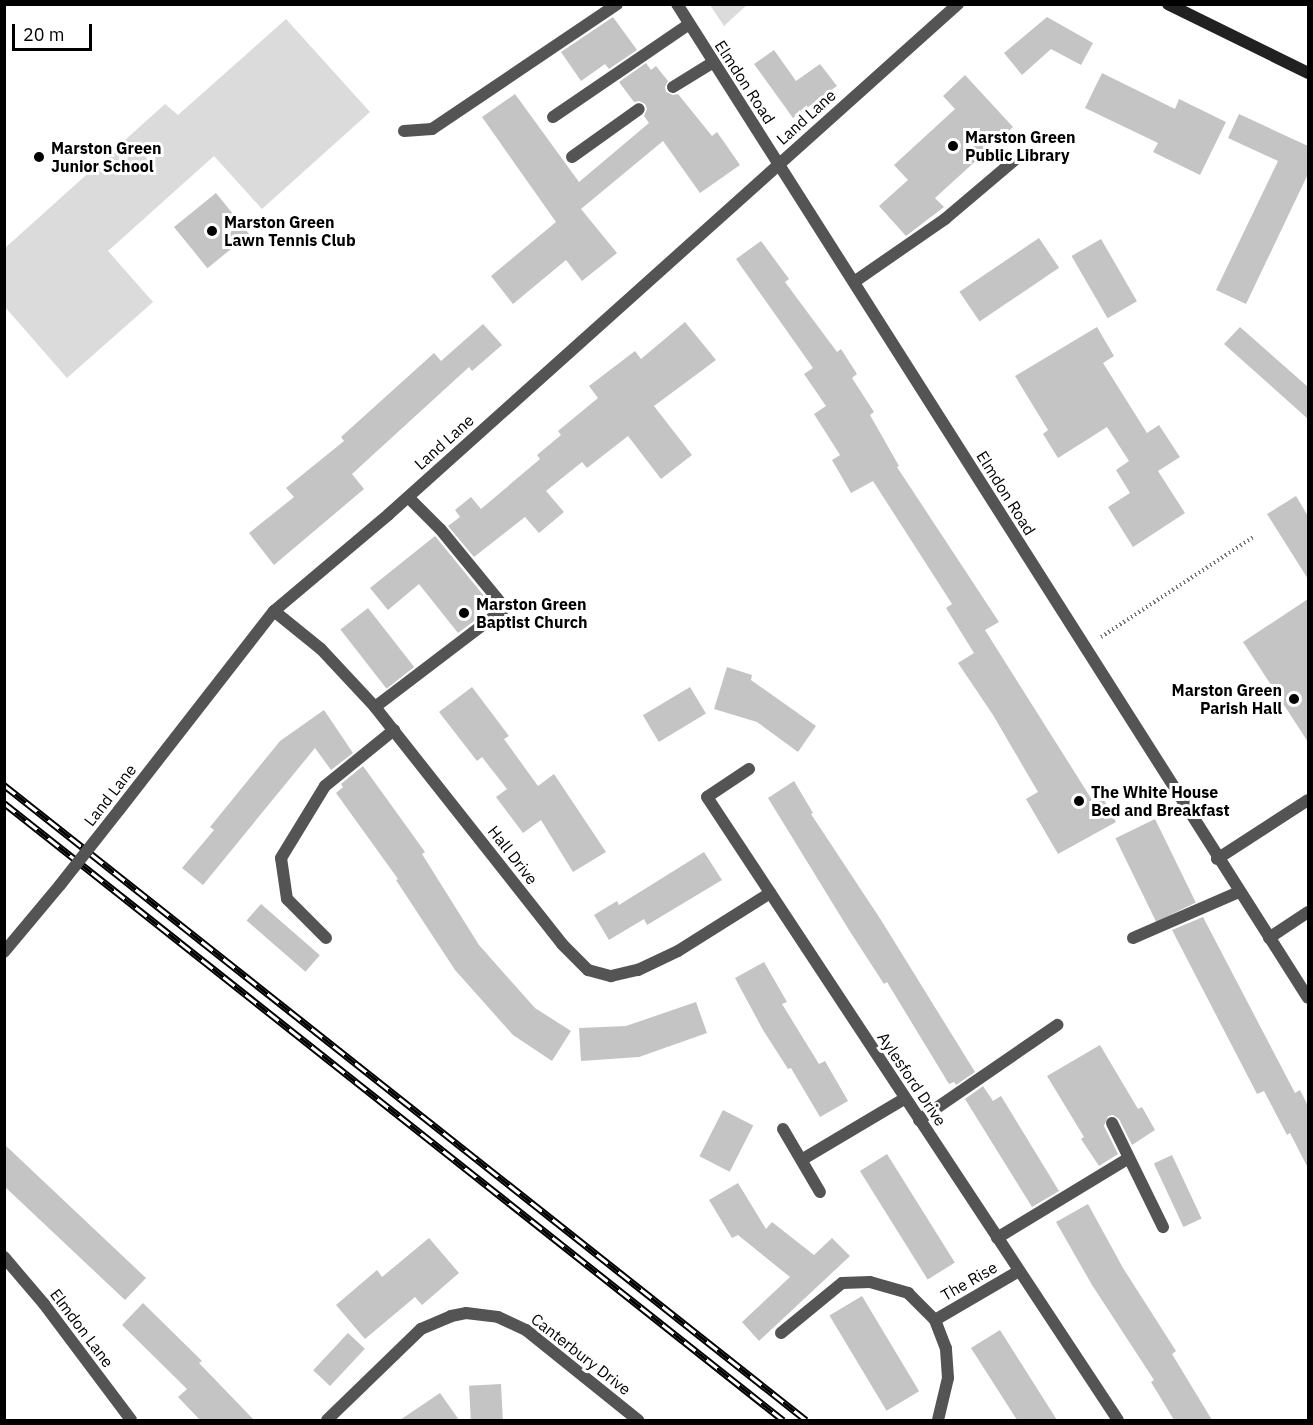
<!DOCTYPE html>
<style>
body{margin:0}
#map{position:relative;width:1313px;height:1425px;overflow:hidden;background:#fff;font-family:"IBM Plex Sans",sans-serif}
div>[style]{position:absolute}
.green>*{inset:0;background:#dbdbdb}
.building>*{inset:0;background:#c4c4c4;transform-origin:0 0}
.path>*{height:4px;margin-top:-2px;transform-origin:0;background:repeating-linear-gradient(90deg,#767676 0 1.5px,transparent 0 4.5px)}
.lane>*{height:12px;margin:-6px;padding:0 6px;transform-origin:6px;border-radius:6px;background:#545454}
.street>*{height:12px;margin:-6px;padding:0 6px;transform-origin:6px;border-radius:6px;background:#545454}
.secondary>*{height:12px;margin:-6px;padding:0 6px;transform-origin:6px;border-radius:6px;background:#212121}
.rail>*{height:7px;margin-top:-3.5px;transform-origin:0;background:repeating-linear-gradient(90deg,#fff 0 14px,#000 0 28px);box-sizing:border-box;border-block:2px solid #000}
.street-bridge>*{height:12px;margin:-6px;padding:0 6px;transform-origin:6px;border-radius:6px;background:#545454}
.dots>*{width:16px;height:16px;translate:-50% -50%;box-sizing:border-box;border:3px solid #fff;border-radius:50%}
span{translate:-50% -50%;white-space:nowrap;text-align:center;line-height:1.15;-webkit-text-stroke:6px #fff;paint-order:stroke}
.street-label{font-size:16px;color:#000}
.poi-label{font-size:16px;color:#000;font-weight:700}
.left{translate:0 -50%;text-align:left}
.right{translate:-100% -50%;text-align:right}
.frame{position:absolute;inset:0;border:6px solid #000;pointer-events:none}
.scale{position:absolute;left:12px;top:24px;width:80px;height:27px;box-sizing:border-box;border:3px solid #000;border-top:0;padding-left:8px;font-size:18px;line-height:21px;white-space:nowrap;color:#000;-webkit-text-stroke:4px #fff;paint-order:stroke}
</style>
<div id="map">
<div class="green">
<i style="clip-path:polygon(710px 5px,747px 5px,724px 26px)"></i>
<i style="clip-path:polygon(286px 19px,370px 112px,262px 209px,214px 156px,108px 251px,153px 302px,67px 378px,5px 307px,5px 248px,165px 104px,178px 115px)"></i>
</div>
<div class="building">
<i style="clip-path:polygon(613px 17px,637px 50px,609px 69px,605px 64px,581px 81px,561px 52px)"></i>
<i style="clip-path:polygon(1047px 17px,1093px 43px,1081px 65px,1051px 49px,1022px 75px,1004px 53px)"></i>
<i style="clip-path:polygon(774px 50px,796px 81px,820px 64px,837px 86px,793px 118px,754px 64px)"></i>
<i style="clip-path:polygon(646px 63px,651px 70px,656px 66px,668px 81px,665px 87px,666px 92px,673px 95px,678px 94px,712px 136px,717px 132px,740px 165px,700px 193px,663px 141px,581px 209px,617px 253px,582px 281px,566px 260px,513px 304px,491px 276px,556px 222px,482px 117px,515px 94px,579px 182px,649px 123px,644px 116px,647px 109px,645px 104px,639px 101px,634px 102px,619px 82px)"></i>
<i style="clip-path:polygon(1102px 73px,1175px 109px,1179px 99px,1226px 122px,1200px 175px,1153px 152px,1158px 143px,1085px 108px)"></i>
<i style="clip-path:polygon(965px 75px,1013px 127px,935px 198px,944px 207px,906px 236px,879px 206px,908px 180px,894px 165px,955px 109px,943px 96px)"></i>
<i style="clip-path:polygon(1239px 114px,1308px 146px,1308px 174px,1246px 304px,1216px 290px,1278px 161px,1228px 138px)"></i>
<i style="left:216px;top:193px;width:53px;height:54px;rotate:51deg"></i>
<i style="left:1039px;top:238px;width:36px;height:96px;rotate:56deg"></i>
<i style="left:1101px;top:239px;width:72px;height:34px;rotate:60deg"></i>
<i style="clip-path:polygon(761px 241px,789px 279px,785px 282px,837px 352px,841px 349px,857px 374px,852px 378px,874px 412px,870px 415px,899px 466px,897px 467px,999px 622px,985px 630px,1094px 803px,1103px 798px,1116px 822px,1058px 854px,1026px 799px,1038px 792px,993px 715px,958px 663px,974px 653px,946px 608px,952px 604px,873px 481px,851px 493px,832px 460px,840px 455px,814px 414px,826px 406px,804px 374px,813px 368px,736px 259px)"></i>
<i style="clip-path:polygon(685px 322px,716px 360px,654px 406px,692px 455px,661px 479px,628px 436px,587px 468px,582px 462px,546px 491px,564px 512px,539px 533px,525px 517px,474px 557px,448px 526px,460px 517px,455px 510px,471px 497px,481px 509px,540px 459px,537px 455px,561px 435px,558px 431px,598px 398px,589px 386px,635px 351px,641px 359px)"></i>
<i style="clip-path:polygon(483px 324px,502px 345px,472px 371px,469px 367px,352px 474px,364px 489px,274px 565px,249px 533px,294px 497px,286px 488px,344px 441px,341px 437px,434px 353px,441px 361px)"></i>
<i style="clip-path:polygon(1097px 327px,1114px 356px,1103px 363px,1147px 433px,1159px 425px,1180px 457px,1158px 471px,1185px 513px,1133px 547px,1108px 507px,1130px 493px,1116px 470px,1129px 461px,1107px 427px,1058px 458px,1043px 434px,1048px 430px,1015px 376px)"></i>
<i style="clip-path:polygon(1240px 327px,1308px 387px,1308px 419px,1224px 344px)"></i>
<i style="clip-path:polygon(1296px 496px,1308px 516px,1308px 579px,1267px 514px)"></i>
<i style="clip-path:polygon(435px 536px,493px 607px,458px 633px,419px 584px,388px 610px,370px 588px)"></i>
<i style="clip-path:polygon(1308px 599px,1308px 742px,1243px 642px)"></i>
<i style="left:368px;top:608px;width:75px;height:35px;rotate:52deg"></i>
<i style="clip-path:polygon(727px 667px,752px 675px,751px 680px,816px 726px,798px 752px,757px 722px,714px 709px)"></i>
<i style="clip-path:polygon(472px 687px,509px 736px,504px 739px,538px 786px,554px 774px,606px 852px,573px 872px,541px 820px,523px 833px,496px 797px,507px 789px,482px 757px,477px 761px,439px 712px)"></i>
<i style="left:690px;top:687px;width:31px;height:55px;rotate:59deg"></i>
<i style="clip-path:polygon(324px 710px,353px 753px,331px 770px,315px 748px,203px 885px,182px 868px,214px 830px,210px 827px,280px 741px)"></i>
<i style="clip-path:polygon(363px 766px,425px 852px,422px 854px,479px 945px,535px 1008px,571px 1031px,552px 1061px,513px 1035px,455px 970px,396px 880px,398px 879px,336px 793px,343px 787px,341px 784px)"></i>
<i style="clip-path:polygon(794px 781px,813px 813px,811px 814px,881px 920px,975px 1072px,956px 1085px,954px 1082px,949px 1084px,887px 982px,884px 984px,849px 930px,768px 798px)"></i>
<i style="left:1155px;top:819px;width:93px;height:44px;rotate:64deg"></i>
<i style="clip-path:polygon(704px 852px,722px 880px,647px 925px,644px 919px,609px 940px,594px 915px,617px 901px,619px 905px)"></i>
<i style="left:261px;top:904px;width:78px;height:22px;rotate:41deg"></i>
<i style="clip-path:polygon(1203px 917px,1295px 1093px,1300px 1090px,1308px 1106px,1308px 1168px,1290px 1133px,1287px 1135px,1264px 1091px,1257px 1094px,1172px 930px)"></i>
<i style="clip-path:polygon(764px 962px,787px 1002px,782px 1004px,819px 1064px,825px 1061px,848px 1101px,820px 1117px,791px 1068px,788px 1069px,763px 1030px,735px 978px)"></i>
<i style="clip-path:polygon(696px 1002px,707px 1033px,639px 1057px,581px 1061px,579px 1028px,626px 1026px)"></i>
<i style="clip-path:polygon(1100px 1045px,1138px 1109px,1142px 1107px,1155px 1130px,1132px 1145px,1119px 1119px,1113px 1115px,1108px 1116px,1104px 1126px,1118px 1154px,1099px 1166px,1081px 1139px,1084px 1137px,1047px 1076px)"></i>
<i style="clip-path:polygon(983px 1086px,993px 1101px,1001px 1096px,1059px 1191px,1032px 1207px,965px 1099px)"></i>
<i style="left:723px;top:1110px;width:34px;height:52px;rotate:27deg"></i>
<i style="clip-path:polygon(4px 1144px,146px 1278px,125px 1300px,4px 1186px)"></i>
<i style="left:887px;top:1154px;width:128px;height:32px;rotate:58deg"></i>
<i style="left:1172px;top:1155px;width:70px;height:20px;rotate:65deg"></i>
<i style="clip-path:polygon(738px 1183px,766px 1229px,772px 1222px,814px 1255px,832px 1238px,850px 1256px,759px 1341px,742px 1322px,790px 1277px,738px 1235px,732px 1238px,709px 1200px)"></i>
<i style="clip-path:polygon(1088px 1204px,1123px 1268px,1176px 1351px,1172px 1354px,1212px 1420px,1174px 1420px,1151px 1382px,1154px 1380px,1092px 1285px,1056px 1222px)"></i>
<i style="clip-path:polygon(429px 1238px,459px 1273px,422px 1305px,415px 1297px,365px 1339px,336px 1305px,377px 1270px,382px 1277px)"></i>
<i style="left:862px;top:1296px;width:111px;height:38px;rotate:59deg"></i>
<i style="clip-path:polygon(143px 1303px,202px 1361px,199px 1363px,254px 1420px,200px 1420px,178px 1397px,187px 1389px,122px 1325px)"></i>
<i style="clip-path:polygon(1000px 1330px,1057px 1420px,1017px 1420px,971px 1348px)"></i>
<i style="left:348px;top:1333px;width:23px;height:51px;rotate:43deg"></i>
<i style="left:501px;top:1384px;width:36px;height:32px;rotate:87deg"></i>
<i style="clip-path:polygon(440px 1393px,459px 1420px,400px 1420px)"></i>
</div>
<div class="path">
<i style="left:1101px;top:637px;width:182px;rotate:-33.3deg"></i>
</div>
<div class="lane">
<i style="left:673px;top:87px;width:46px;rotate:-31.6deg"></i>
<i style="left:553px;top:117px;width:163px;rotate:-34.3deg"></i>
<i style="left:404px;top:131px;width:28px;rotate:-4deg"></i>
<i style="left:432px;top:129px;width:223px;rotate:-34deg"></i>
<i style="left:572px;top:157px;width:82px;rotate:-35.6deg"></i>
<i style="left:854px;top:282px;width:111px;rotate:-34.7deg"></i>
<i style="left:945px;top:219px;width:94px;rotate:-40.3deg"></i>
<i style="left:375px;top:707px;width:163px;rotate:-37.3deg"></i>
<i style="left:505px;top:608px;width:102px;rotate:-129.4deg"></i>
<i style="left:440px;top:529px;width:45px;rotate:-135deg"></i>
<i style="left:326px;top:938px;width:55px;rotate:-135deg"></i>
<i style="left:287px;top:899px;width:41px;rotate:-98.3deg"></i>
<i style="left:281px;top:858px;width:84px;rotate:-58.6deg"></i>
<i style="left:325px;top:786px;width:89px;rotate:-39.1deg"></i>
<i style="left:1133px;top:938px;width:116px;rotate:-23.5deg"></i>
<i style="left:1269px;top:938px;width:47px;rotate:-33.7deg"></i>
<i style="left:919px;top:1120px;width:168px;rotate:-34.5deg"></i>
<i style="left:1112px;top:1123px;width:116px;rotate:63.9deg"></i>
<i style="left:997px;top:1238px;width:154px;rotate:-31.2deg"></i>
<i style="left:781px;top:1333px;width:79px;rotate:-39.3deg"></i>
<i style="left:842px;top:1283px;width:28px;rotate:-2deg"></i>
<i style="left:870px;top:1282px;width:40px;rotate:16deg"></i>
<i style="left:938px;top:1420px;width:43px;rotate:-76.6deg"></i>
<i style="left:948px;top:1378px;width:30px;rotate:-94deg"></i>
</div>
<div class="street">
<i style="left:677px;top:4px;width:1177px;rotate:57.59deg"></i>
<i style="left:274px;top:611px;width:60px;rotate:39deg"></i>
<i style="left:321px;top:649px;width:79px;rotate:47deg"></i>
<i style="left:375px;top:707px;width:302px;rotate:51.7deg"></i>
<i style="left:562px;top:944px;width:37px;rotate:45deg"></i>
<i style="left:588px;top:970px;width:24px;rotate:15deg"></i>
<i style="left:611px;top:976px;width:28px;rotate:-13deg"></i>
<i style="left:638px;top:970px;width:44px;rotate:-25.4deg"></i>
<i style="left:678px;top:951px;width:109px;rotate:-32.2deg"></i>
<i style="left:749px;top:769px;width:50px;rotate:146.3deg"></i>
<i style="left:707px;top:797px;width:746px;rotate:56.59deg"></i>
<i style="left:119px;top:810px;width:252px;rotate:-52.1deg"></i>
<i style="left:274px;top:611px;width:150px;rotate:-40.1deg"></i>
<i style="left:389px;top:514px;width:764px;rotate:-41.87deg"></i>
<i style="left:1217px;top:859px;width:108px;rotate:-33deg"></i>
<i style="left:4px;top:952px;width:87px;rotate:-50.1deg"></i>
<i style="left:783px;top:1129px;width:73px;rotate:59.6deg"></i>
<i style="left:803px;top:1159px;width:117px;rotate:-30.7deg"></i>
<i style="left:4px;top:1257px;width:62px;rotate:49.6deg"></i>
<i style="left:44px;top:1304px;width:145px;rotate:53.1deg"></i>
<i style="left:908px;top:1293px;width:38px;rotate:45deg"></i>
<i style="left:935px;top:1320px;width:30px;rotate:69deg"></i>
<i style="left:935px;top:1320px;width:97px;rotate:-30.3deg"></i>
<i style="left:327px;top:1420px;width:131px;rotate:-44.1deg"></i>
<i style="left:421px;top:1329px;width:33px;rotate:-23deg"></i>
<i style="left:451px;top:1316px;width:15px;rotate:-11deg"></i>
<i style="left:466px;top:1313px;width:32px;rotate:7deg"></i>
<i style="left:498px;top:1317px;width:31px;rotate:25deg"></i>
<i style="left:526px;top:1330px;width:144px;rotate:38.8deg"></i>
</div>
<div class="secondary">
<i style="left:1168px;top:4px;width:156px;rotate:26.2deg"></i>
</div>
<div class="rail">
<i style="left:4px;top:785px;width:1023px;rotate:38.37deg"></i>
<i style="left:4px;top:803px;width:994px;rotate:38.38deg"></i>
</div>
<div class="street-bridge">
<i style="left:60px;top:885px;width:95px;rotate:-51.8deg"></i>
</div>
<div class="dots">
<i style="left:953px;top:146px;background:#000"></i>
<i style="left:39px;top:157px;background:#000"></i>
<i style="left:212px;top:231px;background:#000"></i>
<i style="left:464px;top:613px;background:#000"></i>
<i style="left:1294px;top:699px;background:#000"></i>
<i style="left:1079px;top:801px;background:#000"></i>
</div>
<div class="street-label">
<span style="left:745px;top:82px;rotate:57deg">Elmdon Road</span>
<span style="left:806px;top:117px;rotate:-42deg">Land Lane</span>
<span style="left:444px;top:442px;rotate:-42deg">Land Lane</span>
<span style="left:1006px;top:493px;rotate:58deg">Elmdon Road</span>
<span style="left:110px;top:795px;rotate:-52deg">Land Lane</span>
<span style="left:513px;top:855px;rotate:52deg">Hall Drive</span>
<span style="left:912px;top:1079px;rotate:56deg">Aylesford Drive</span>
<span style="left:969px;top:1281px;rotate:-30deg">The Rise</span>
<span style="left:82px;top:1328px;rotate:53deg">Elmdon Lane</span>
<span style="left:581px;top:1354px;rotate:38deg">Canterbury Drive</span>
</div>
<div class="poi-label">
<span class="left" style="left:965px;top:146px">Marston Green<br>Public Library</span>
<span class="left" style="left:51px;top:157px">Marston Green<br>Junior School</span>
<span class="left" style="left:224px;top:231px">Marston Green<br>Lawn Tennis Club</span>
<span class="left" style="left:476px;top:613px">Marston Green<br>Baptist Church</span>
<span class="right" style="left:1282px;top:699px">Marston Green<br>Parish Hall</span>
<span class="left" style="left:1091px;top:801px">The White House<br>Bed and Breakfast</span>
</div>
<div class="frame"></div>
<div class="scale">20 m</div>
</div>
